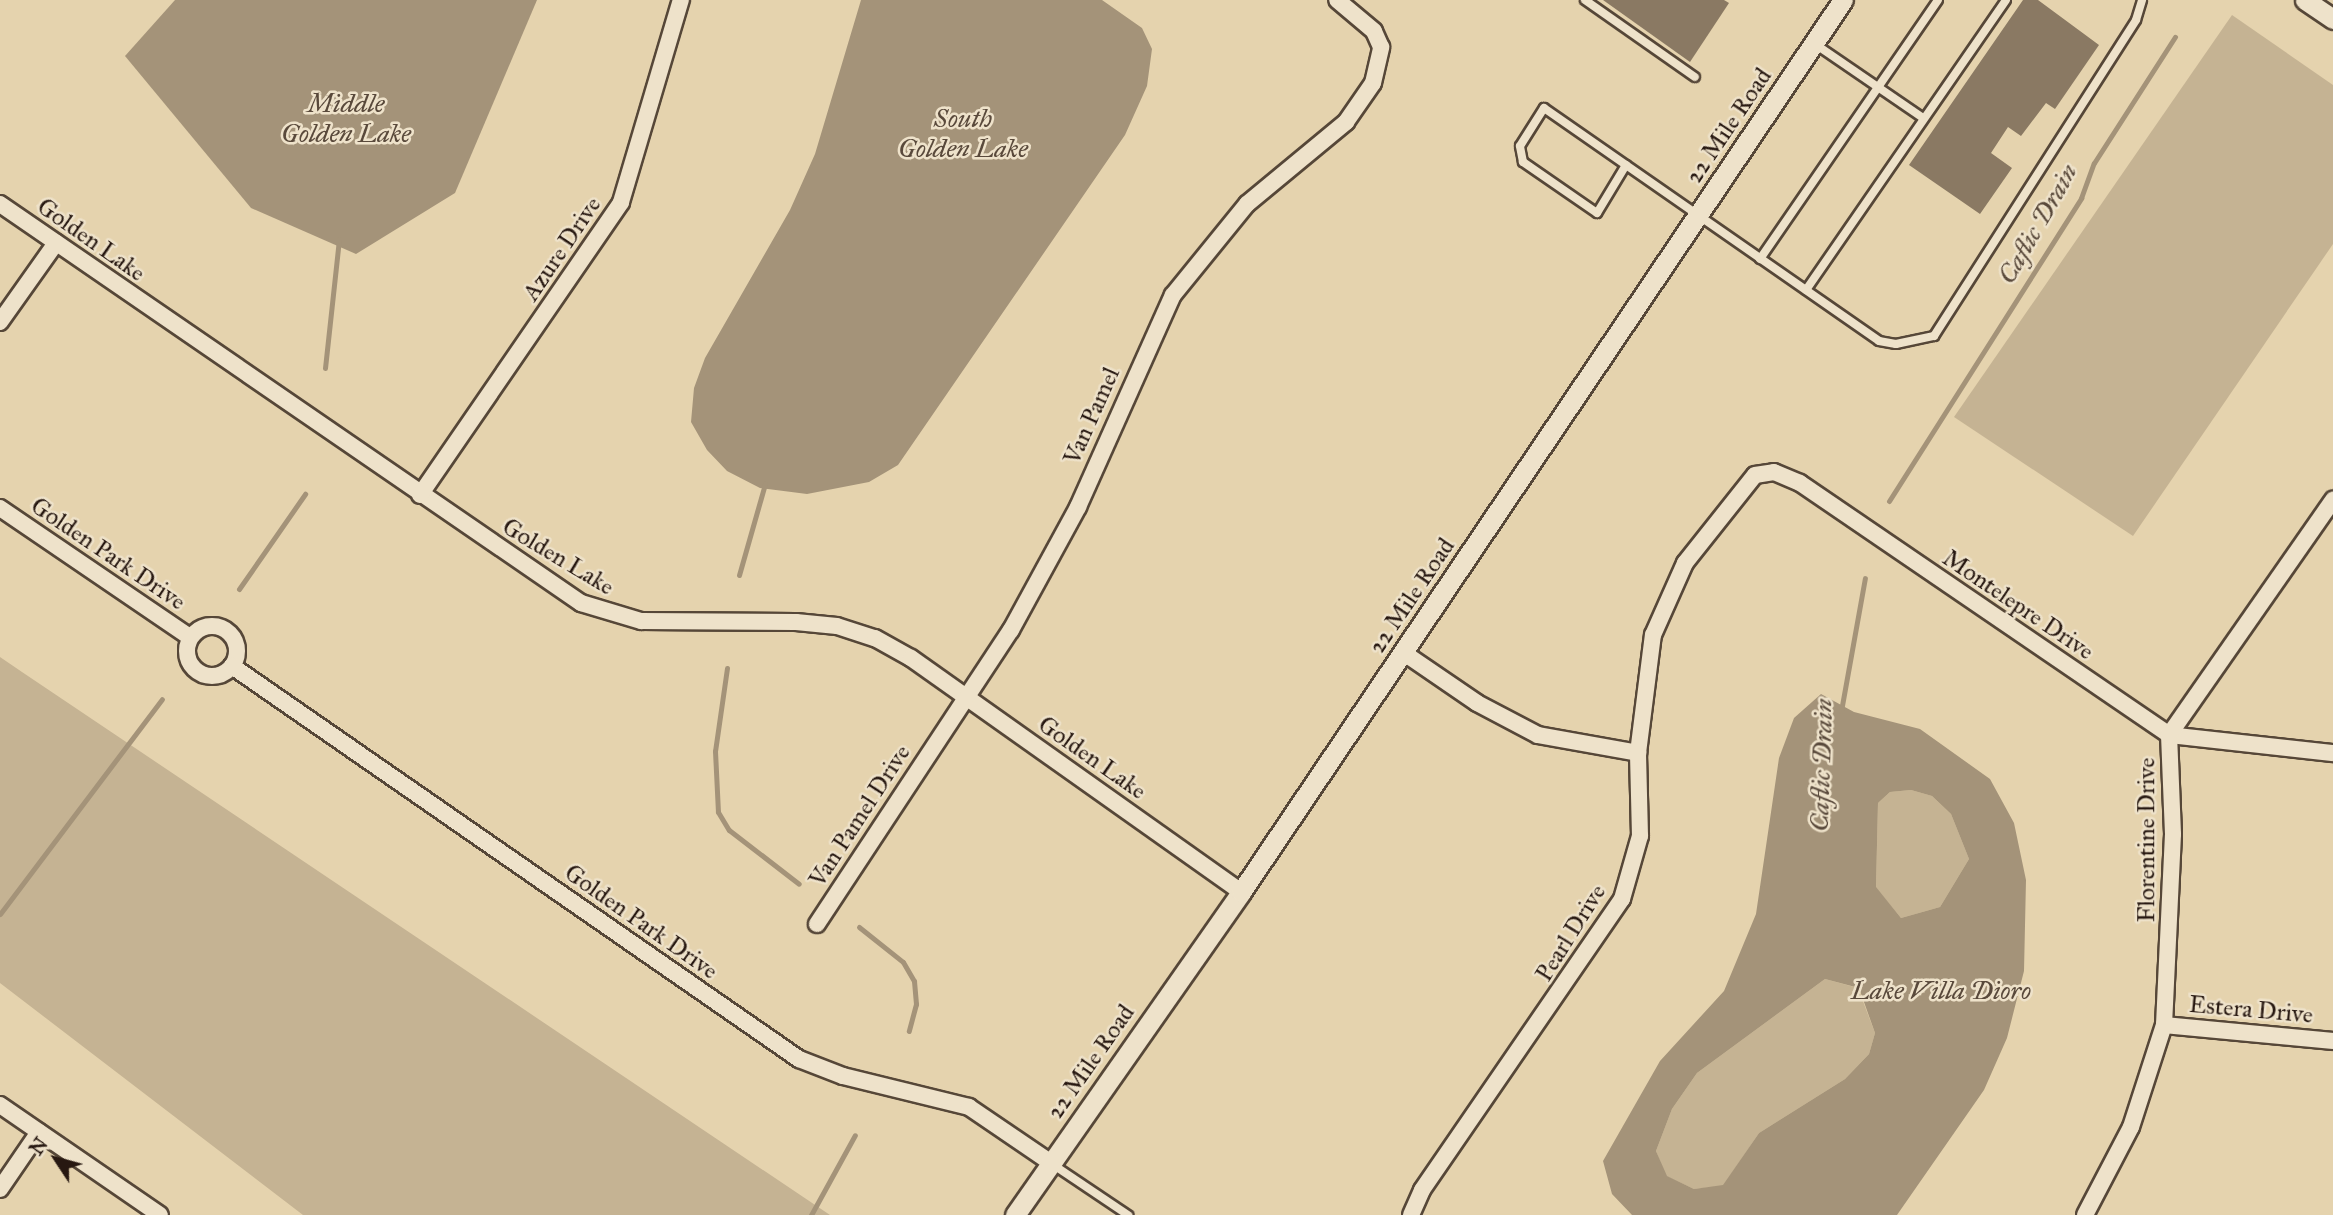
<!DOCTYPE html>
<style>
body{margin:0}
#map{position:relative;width:2333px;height:1215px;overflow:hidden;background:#e5d3ae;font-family:"IM FELL Great Primer",serif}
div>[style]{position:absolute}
.green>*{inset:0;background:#c5b393}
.water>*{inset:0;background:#a49379}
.stream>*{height:5px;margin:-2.5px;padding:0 2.5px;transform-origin:2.5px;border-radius:2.5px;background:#a49379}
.building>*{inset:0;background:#8a7963}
.roads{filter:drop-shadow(2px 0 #564738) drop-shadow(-2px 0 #564738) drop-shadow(0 2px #564738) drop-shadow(0 -2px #564738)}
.service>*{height:8px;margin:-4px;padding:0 4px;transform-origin:4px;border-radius:4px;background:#eee2ca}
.minor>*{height:16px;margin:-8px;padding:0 8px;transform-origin:8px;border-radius:8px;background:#eee2ca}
.minor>.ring{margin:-8px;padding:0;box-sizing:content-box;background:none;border:16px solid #eee2ca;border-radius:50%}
.tertiary>*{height:19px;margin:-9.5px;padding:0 9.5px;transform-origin:9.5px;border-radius:9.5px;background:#eee2ca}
span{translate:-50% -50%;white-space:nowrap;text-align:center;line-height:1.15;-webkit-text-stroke:5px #eee2ca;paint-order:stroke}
.street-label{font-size:24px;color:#271811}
.water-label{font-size:26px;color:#59493b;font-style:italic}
.north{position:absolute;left:21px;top:1124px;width:70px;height:70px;-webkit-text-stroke:5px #eee2ca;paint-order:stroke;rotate:306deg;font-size:19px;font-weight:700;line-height:28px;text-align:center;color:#271811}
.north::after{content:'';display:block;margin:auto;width:24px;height:32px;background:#271811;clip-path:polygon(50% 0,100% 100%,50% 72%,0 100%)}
</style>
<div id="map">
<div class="green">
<i style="clip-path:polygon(2232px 15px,2333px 85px,2333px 244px,2133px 536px,1954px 417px)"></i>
<i style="clip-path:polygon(0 657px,22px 672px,830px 1215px,303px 1215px,0 983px)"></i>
<i style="clip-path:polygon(1911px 790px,1932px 796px,1951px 814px,1969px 859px,1940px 907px,1901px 918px,1876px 888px,1878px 803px,1890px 792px)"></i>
<i style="clip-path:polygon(1825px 979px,1858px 988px,1875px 1033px,1869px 1054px,1845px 1079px,1759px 1133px,1723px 1186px,1694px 1189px,1666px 1176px,1656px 1151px,1672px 1109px,1697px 1073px)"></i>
</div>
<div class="water">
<i style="clip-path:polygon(175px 0,537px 0,455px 193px,356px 254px,251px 208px,125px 56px)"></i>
<i style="clip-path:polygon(861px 0,1102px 0,1142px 28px,1152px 49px,1147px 86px,1125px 135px,898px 465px,869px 482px,807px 494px,760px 488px,727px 471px,707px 450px,691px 422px,694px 388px,705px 358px,790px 210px,815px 154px)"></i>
<i style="clip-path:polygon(evenodd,1821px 694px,1854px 712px,1920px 729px,1990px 779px,2014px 823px,2026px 880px,2024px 971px,2007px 1038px,1984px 1090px,1897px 1215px,1632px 1215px,1612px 1194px,1603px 1161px,1660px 1061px,1724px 991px,1756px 914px,1779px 758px,1794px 718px,1821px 694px,1911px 790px,1932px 796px,1951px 814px,1969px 859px,1940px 907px,1901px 918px,1876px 887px,1878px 803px,1890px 792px,1911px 790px,1821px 694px,1825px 979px,1859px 988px,1875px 1033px,1869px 1054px,1845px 1079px,1759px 1133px,1723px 1185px,1694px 1189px,1667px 1176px,1656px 1151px,1672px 1109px,1697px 1073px,1825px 979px)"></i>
</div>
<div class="stream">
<i style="left:325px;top:368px;width:130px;rotate:-83.8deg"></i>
<i style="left:1889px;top:501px;width:359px;rotate:-57.6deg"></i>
<i style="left:2081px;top:198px;width:37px;rotate:-70deg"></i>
<i style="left:2094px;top:163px;width:150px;rotate:-57.3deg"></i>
<i style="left:739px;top:575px;width:95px;rotate:-74.1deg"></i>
<i style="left:239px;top:589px;width:116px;rotate:-55.2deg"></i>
<i style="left:727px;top:668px;width:84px;rotate:98.2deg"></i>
<i style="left:715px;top:751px;width:61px;rotate:87.2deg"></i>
<i style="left:718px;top:812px;width:21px;rotate:59deg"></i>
<i style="left:729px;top:830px;width:88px;rotate:37.6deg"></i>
<i style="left:1841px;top:711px;width:135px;rotate:-79.8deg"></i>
<i style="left:0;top:914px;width:269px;rotate:-53deg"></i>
<i style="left:859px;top:927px;width:56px;rotate:38.5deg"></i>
<i style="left:903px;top:962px;width:22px;rotate:60deg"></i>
<i style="left:914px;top:981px;width:23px;rotate:85deg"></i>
<i style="left:916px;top:1004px;width:28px;rotate:105deg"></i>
<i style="left:811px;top:1215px;width:91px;rotate:-61.2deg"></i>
</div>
<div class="building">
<i style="clip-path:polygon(1603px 0,1724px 0,1729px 3px,1690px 62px)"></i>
<i style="clip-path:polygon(2023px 0,2038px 0,2099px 45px,2055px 109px,2046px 103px,2021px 136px,2008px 127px,1991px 153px,2012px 168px,1980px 214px,1909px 165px)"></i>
</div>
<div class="roads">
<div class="service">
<i style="left:1585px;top:0;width:134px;rotate:35deg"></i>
<i style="left:1815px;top:44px;width:131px;rotate:34.4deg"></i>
<i style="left:1626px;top:165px;width:56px;rotate:121.1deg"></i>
<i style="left:1597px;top:213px;width:90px;rotate:-145.4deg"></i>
<i style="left:1523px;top:162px;width:16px;rotate:-101deg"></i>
<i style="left:1520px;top:146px;width:45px;rotate:-57.7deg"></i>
<i style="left:1544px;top:108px;width:408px;rotate:34.8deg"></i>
<i style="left:1879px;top:341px;width:17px;rotate:10deg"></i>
<i style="left:1896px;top:344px;width:39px;rotate:-12deg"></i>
<i style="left:1934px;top:336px;width:375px;rotate:-57.4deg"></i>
<i style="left:2136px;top:20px;width:21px;rotate:-73deg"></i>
<i style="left:1760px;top:259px;width:314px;rotate:-55.5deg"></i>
<i style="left:1806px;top:290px;width:352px;rotate:-55.4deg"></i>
<i style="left:1052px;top:1164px;width:92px;rotate:33.9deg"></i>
</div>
<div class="minor">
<i style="left:0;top:204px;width:705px;rotate:34.48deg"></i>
<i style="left:581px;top:603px;width:63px;rotate:16.7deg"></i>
<i style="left:641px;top:621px;width:155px;rotate:0.4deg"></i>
<i style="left:796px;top:622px;width:41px;rotate:5.6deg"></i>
<i style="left:837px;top:626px;width:40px;rotate:18deg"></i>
<i style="left:875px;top:638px;width:41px;rotate:29.1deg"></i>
<i style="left:911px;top:658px;width:405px;rotate:35.3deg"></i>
<i style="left:0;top:322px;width:97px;rotate:-54.7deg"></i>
<i style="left:420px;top:495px;width:355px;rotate:-55.5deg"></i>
<i style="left:621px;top:202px;width:211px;rotate:-73.5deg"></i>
<i style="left:0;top:508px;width:230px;rotate:34.2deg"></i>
<i class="ring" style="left:187px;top:626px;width:34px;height:34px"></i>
<i style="left:1404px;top:653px;width:88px;rotate:34.4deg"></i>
<i style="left:1477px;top:703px;width:69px;rotate:27.7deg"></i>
<i style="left:1538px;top:735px;width:102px;rotate:10.2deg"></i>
<i style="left:232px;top:666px;width:690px;rotate:34.73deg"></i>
<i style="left:799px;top:1059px;width:47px;rotate:21.1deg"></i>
<i style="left:843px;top:1076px;width:130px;rotate:13.8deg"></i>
<i style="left:969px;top:1107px;width:98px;rotate:34.2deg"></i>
<i style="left:817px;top:924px;width:352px;rotate:-56.6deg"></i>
<i style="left:1011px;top:630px;width:140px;rotate:-61.4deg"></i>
<i style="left:1078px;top:507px;width:232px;rotate:-65.9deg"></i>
<i style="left:1173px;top:295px;width:117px;rotate:-50.9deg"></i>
<i style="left:1247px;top:204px;width:129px;rotate:-39.6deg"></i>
<i style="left:1346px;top:122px;width:47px;rotate:-55.3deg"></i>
<i style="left:1373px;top:83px;width:37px;rotate:-77deg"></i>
<i style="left:1381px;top:47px;width:17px;rotate:-114deg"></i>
<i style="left:1374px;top:31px;width:48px;rotate:-140deg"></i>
<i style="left:2164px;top:1025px;width:170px;rotate:5.4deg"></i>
<i style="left:0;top:1105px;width:194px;rotate:34.5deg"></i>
<i style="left:0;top:1189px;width:69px;rotate:-55.6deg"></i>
<i style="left:1411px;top:1215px;width:27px;rotate:-66deg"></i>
<i style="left:1422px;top:1190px;width:353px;rotate:-55.5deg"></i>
<i style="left:1622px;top:899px;width:66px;rotate:-74.1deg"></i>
<i style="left:1640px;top:836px;width:83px;rotate:-91.4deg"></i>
<i style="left:1638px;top:753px;width:119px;rotate:-82.8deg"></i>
<i style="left:1653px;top:635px;width:79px;rotate:-66deg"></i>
<i style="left:1685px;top:563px;width:112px;rotate:-51.5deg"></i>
<i style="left:1755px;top:475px;width:19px;rotate:-9deg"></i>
<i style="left:1774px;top:472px;width:28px;rotate:23deg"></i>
<i style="left:1800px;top:483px;width:447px;rotate:34.3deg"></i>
<i style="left:2169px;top:735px;width:165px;rotate:6.3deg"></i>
<i style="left:2085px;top:1215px;width:99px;rotate:-62.4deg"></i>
<i style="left:2131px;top:1127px;width:107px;rotate:-72.1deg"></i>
<i style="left:2164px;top:1025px;width:191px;rotate:-87.3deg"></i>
<i style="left:2173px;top:834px;width:99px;rotate:-92.3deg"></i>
<i style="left:2169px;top:735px;width:287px;rotate:-55.1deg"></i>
</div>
<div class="tertiary">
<i style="left:2305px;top:0;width:34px;rotate:34deg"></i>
<i style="left:1015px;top:1215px;width:394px;rotate:-55deg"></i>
<i style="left:1241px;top:892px;width:1076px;rotate:-55.99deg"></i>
</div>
</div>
<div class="street-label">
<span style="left:1729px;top:126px;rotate:-56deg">22 Mile Road</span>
<span style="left:91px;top:240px;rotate:35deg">Golden Lake</span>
<span style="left:562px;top:249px;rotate:-56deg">Azure Drive</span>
<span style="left:1092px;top:416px;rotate:-66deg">Van Pamel</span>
<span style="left:108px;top:554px;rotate:34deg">Golden Park Drive</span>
<span style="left:558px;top:557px;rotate:31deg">Golden Lake</span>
<span style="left:1412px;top:596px;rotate:-56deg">22 Mile Road</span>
<span style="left:2018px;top:605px;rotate:34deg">Montelepre Drive</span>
<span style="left:1092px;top:758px;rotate:35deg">Golden Lake</span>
<span style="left:860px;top:816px;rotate:-57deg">Van Pamel Drive</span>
<span style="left:2147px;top:840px;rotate:-90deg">Florentine Drive</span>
<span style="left:641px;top:922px;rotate:35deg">Golden Park Drive</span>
<span style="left:1571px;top:933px;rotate:-58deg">Pearl Drive</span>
<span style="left:2251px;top:1010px;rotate:5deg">Estera Drive</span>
<span style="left:1091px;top:1062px;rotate:-55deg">22 Mile Road</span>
</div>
<div class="water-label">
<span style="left:346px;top:119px">Middle<br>Golden Lake</span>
<span style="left:963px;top:134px">South<br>Golden Lake</span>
<span style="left:2038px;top:224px;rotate:-60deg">Caflic Drain</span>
<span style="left:1822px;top:765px;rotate:-88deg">Caflic Drain</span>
<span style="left:1941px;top:991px">Lake Villa Dioro</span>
</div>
<div class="north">N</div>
</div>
